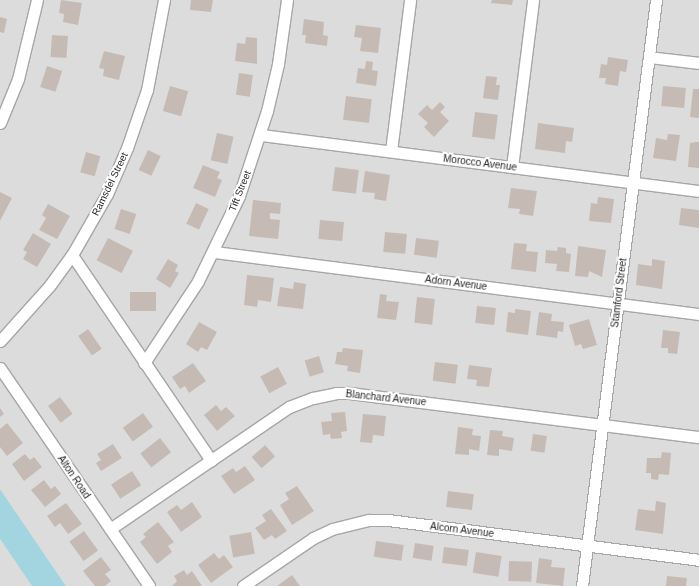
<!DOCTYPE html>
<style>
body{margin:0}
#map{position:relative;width:699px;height:586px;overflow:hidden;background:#f0ece5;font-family:Arial,sans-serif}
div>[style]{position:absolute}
.residential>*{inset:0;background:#dddcdc}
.water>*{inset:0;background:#a3d5e0}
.building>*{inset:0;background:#c5bbb4;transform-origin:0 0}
.roads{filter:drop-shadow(1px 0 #a6a6a6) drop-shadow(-1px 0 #a6a6a6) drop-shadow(0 1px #a6a6a6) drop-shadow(0 -1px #a6a6a6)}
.minor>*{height:11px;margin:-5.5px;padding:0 5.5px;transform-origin:5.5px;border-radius:5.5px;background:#fff}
span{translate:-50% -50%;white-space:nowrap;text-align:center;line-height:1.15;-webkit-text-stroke:4px #fff;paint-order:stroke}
.street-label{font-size:10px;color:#1f1f1f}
</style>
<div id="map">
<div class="residential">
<i style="clip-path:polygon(0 0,699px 0,699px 586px,66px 586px,0 489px)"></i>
<i style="clip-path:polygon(0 539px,32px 586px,0 586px)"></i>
</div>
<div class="water">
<i style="clip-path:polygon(0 489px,66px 586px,32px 586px,0 539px)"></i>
</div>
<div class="building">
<i style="clip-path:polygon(61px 0,82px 3px,78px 25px,63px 22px,64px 14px,59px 13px)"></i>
<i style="clip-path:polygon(191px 0,213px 0,211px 12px,190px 10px)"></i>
<i style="clip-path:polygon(492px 0,513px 0,512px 5px,491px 3px)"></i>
<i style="clip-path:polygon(0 17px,7px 19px,4px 33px,0 32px)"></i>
<i style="clip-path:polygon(304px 19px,324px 22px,323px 35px,328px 36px,327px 46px,305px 43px,306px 35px,302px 35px)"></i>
<i style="clip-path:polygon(356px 25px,381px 28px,378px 53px,360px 51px,362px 38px,354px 37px)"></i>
<i style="left:52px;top:35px;width:16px;height:22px;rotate:4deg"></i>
<i style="clip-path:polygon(246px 37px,257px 38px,257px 64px,235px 61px,237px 43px,245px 44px)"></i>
<i style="clip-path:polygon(104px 51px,125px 56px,119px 80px,103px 76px,104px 69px,99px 68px)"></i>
<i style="clip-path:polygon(608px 57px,628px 60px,626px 72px,620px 71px,618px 86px,605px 84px,606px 78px,599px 78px,601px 64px,607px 65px)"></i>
<i style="clip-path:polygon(366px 61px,373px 62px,372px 70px,378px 71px,376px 86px,356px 83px,358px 68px,365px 69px)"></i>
<i style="left:47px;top:66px;width:16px;height:22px;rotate:18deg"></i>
<i style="left:239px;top:73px;width:14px;height:22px;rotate:8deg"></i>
<i style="clip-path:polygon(486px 76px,497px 77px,496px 85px,500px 85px,498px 100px,483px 98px)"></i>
<i style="left:170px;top:86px;width:19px;height:26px;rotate:16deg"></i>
<i style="left:663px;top:86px;width:23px;height:20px;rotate:5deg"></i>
<i style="clip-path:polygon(693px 89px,699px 89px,699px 118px,690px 117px)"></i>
<i style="left:346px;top:96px;width:26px;height:24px;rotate:7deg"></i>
<i style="clip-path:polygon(440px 102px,445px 107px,440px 112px,449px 121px,434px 137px,424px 127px,428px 123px,418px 114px,427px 105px,432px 110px)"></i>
<i style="left:475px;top:112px;width:23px;height:25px;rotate:7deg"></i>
<i style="clip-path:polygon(538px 123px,574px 128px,572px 142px,566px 141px,565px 153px,535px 149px)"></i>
<i style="left:217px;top:133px;width:17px;height:28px;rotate:13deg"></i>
<i style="clip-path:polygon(668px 134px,680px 135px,676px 161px,653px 158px,656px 138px,667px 140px)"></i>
<i style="clip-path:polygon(696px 142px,699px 142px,699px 168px,688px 167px,690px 143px)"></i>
<i style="left:148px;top:150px;width:14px;height:22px;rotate:25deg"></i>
<i style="left:86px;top:152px;width:15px;height:21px;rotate:16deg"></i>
<i style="clip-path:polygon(203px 165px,220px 172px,217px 178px,222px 180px,215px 197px,193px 188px)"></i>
<i style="left:335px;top:167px;width:24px;height:24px;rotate:7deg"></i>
<i style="clip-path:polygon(365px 171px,390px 175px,386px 201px,374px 199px,375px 193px,362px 192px)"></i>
<i style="clip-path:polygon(511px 188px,537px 191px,533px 216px,519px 214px,520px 209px,508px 208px)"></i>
<i style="clip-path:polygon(0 192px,12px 198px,0 221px)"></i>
<i style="clip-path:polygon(598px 197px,614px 199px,611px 223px,589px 221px,591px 203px,597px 204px)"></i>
<i style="clip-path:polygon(253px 200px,281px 203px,280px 214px,270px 213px,270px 219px,280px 220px,278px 239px,249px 236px)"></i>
<i style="left:196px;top:203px;width:14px;height:23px;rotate:25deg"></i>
<i style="clip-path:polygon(48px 204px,70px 216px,57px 239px,39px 230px,46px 218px,42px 215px)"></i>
<i style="clip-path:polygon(681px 208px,699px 210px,699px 228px,679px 225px)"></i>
<i style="left:121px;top:209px;width:16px;height:21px;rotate:18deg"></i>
<i style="left:320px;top:220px;width:24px;height:19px;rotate:5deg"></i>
<i style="left:385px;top:232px;width:22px;height:20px;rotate:5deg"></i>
<i style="clip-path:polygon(33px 233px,51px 244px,37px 267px,23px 259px,27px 252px,23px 250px)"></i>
<i style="left:108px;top:238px;width:28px;height:25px;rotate:27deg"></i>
<i style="left:416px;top:238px;width:23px;height:17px;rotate:7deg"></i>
<i style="clip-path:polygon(514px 243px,527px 244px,526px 251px,538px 252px,536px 272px,511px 269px)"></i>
<i style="clip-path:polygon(578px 246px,606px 250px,602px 277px,589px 271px,588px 277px,575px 276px)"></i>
<i style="clip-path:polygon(558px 247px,566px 248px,566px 253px,571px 254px,569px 272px,556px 271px,557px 264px,545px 263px,546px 250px,557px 251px)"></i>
<i style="clip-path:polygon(168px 259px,178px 265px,175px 271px,179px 273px,170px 288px,156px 279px)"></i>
<i style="clip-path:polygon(652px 259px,665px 261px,662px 289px,636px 285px,638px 264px,652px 266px)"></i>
<i style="clip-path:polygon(247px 275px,274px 278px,271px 302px,258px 300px,257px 307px,244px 305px)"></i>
<i style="clip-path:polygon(294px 282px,306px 284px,303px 309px,277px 306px,280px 287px,293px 289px)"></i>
<i style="left:130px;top:292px;width:26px;height:19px"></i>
<i style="clip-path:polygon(380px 294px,387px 295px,386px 301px,399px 302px,396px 320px,377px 318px)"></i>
<i style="left:417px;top:297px;width:18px;height:26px;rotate:6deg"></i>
<i style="left:477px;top:306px;width:19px;height:17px;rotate:6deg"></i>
<i style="clip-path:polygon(515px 309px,531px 311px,528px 335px,506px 332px,508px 312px,515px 313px)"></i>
<i style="clip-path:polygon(539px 312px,552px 314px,551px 321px,564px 322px,563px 332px,558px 331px,557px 338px,536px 335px)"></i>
<i style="clip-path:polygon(589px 319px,597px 345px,583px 349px,581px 344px,575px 346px,569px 325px)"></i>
<i style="clip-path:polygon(199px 322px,217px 332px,207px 350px,201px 347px,198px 352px,186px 344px)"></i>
<i style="left:88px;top:329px;width:24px;height:12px;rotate:55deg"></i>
<i style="clip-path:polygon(663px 330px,680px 332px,677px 354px,668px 353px,668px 348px,661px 348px)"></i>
<i style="clip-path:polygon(343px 348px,363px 350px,360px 373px,347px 371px,348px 366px,335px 364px,337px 352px,342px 352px)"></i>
<i style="left:319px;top:356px;width:17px;height:15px;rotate:73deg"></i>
<i style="left:435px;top:362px;width:23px;height:19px;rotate:7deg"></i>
<i style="clip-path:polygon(193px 363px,206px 381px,189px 393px,185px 386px,180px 389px,172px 377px)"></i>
<i style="clip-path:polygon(469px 365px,492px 368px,489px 387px,476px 386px,477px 380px,467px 379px)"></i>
<i style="left:278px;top:367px;width:19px;height:20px;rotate:62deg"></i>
<i style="left:60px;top:397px;width:21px;height:15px;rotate:53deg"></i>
<i style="clip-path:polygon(216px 405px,221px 411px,226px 407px,235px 416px,217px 431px,204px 415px)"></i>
<i style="clip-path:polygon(0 408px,4px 414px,0 417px)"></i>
<i style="clip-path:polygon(345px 412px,347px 431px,341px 432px,342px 438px,331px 439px,330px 434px,323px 435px,321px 422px,332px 421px,331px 413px)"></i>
<i style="left:143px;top:413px;width:17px;height:25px;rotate:54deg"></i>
<i style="clip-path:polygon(363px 414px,386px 416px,384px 436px,373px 435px,372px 443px,360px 442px)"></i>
<i style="clip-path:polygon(7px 423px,23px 443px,7px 456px,0 447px,0 429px)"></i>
<i style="clip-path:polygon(458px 427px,473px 429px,472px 435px,481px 436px,479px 451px,469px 449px,469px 455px,455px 454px)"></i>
<i style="clip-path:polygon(490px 430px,503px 431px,502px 436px,514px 438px,512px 451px,499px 449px,499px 456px,487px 455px)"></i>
<i style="left:533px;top:434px;width:14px;height:17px;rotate:8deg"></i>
<i style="left:160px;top:438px;width:18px;height:25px;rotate:52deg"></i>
<i style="clip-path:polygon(113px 444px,122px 458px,101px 471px,96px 463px,101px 460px,97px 454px)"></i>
<i style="left:265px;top:445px;width:15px;height:18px;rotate:48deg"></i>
<i style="clip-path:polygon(662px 452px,671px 453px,669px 475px,659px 474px,658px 480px,651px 479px,651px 473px,646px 473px,647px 458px,661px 458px)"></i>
<i style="clip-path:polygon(25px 454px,30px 460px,34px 457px,42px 467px,24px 481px,12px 464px)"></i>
<i style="clip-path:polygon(245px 466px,255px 480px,234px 494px,221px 476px,233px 468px,236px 472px)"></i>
<i style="left:132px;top:471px;width:17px;height:25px;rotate:57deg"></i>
<i style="clip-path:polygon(44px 480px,51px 489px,55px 486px,61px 494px,45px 507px,31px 490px)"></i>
<i style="clip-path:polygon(297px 486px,314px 511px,292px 525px,280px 505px,289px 499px,285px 493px)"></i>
<i style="left:448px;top:491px;width:26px;height:16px;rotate:7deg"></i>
<i style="clip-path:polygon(656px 501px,666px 503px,663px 534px,635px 530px,638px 509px,655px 511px)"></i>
<i style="clip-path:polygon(192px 502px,202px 517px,181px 532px,167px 512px,177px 505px,181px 510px)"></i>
<i style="clip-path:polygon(66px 503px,82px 524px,68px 534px,60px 523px,55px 527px,47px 516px)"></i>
<i style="clip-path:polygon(271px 509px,287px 531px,275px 539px,272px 535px,264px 540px,255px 528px,266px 521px,262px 515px)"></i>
<i style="clip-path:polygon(158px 522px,174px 542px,168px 546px,172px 552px,157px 564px,140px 542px,146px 537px,143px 534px)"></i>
<i style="left:84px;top:531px;width:24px;height:18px;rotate:54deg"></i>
<i style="left:251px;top:532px;width:22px;height:22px;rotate:80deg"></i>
<i style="left:376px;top:541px;width:28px;height:16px;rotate:8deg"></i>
<i style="left:415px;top:543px;width:19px;height:15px;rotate:9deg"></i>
<i style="left:444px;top:547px;width:25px;height:16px;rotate:7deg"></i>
<i style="left:476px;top:552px;width:26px;height:21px;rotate:9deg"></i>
<i style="clip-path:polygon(214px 553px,219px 559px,224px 555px,233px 567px,211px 583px,198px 565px)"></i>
<i style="clip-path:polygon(101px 557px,111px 570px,105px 574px,111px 581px,105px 586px,95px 586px,83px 571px)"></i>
<i style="clip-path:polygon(539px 558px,552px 560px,551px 567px,565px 568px,563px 586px,536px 583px)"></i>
<i style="left:509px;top:561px;width:23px;height:20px;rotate:2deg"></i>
<i style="clip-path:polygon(184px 570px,187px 575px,192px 571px,202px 586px,172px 586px,177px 581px,174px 576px)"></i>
<i style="clip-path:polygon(292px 575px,300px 586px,277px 586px)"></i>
<i style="clip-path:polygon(667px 576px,687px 578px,686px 586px,666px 586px)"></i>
</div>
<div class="roads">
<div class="minor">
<i style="left:649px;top:57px;width:50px;rotate:6.8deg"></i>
<i style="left:0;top:123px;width:48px;rotate:-67.8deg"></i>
<i style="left:18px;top:79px;width:81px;rotate:-76.5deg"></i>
<i style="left:261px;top:135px;width:442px;rotate:7.3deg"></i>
<i style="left:391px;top:151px;width:152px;rotate:-82.8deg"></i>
<i style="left:512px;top:167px;width:168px;rotate:-82.8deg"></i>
<i style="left:214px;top:252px;width:489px;rotate:7.3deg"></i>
<i style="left:72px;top:255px;width:248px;rotate:55.9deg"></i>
<i style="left:0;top:341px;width:75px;rotate:-48.2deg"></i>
<i style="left:50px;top:285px;width:37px;rotate:-54deg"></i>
<i style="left:72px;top:255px;width:70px;rotate:-60.2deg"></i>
<i style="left:107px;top:194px;width:50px;rotate:-66.5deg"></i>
<i style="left:127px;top:148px;width:61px;rotate:-71deg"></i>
<i style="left:147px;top:90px;width:92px;rotate:-79.3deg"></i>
<i style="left:144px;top:363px;width:98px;rotate:-56.6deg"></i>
<i style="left:198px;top:281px;width:94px;rotate:-64.2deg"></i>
<i style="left:239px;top:196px;width:89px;rotate:-71.8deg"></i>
<i style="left:267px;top:111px;width:48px;rotate:-76.8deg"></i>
<i style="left:278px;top:64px;width:65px;rotate:-82deg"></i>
<i style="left:0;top:368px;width:264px;rotate:55.6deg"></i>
<i style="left:110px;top:529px;width:217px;rotate:-34.3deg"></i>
<i style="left:289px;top:407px;width:26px;rotate:-21deg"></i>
<i style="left:313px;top:398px;width:24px;rotate:-12deg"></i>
<i style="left:336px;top:393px;width:13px"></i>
<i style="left:349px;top:393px;width:353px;rotate:7.2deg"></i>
<i style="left:243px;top:586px;width:85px;rotate:-34.4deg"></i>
<i style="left:313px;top:538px;width:21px;rotate:-25deg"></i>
<i style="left:332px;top:529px;width:38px;rotate:-14deg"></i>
<i style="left:369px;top:520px;width:19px"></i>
<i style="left:388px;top:520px;width:314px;rotate:7.3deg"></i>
<i style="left:582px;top:586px;width:591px;rotate:-82.8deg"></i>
</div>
</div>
<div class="street-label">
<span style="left:480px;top:163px;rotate:7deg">Morocco Avenue</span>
<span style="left:110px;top:184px;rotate:-64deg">Ramsdel Street</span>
<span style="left:240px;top:191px;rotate:-68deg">Tift Street</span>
<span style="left:456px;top:283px;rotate:7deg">Adorn Avenue</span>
<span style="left:619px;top:293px;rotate:-83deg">Stamford Street</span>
<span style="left:386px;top:398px;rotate:6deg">Blanchard Avenue</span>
<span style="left:74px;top:477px;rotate:56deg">Alton Road</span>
<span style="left:462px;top:530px;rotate:7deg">Alcorn Avenue</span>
</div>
</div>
